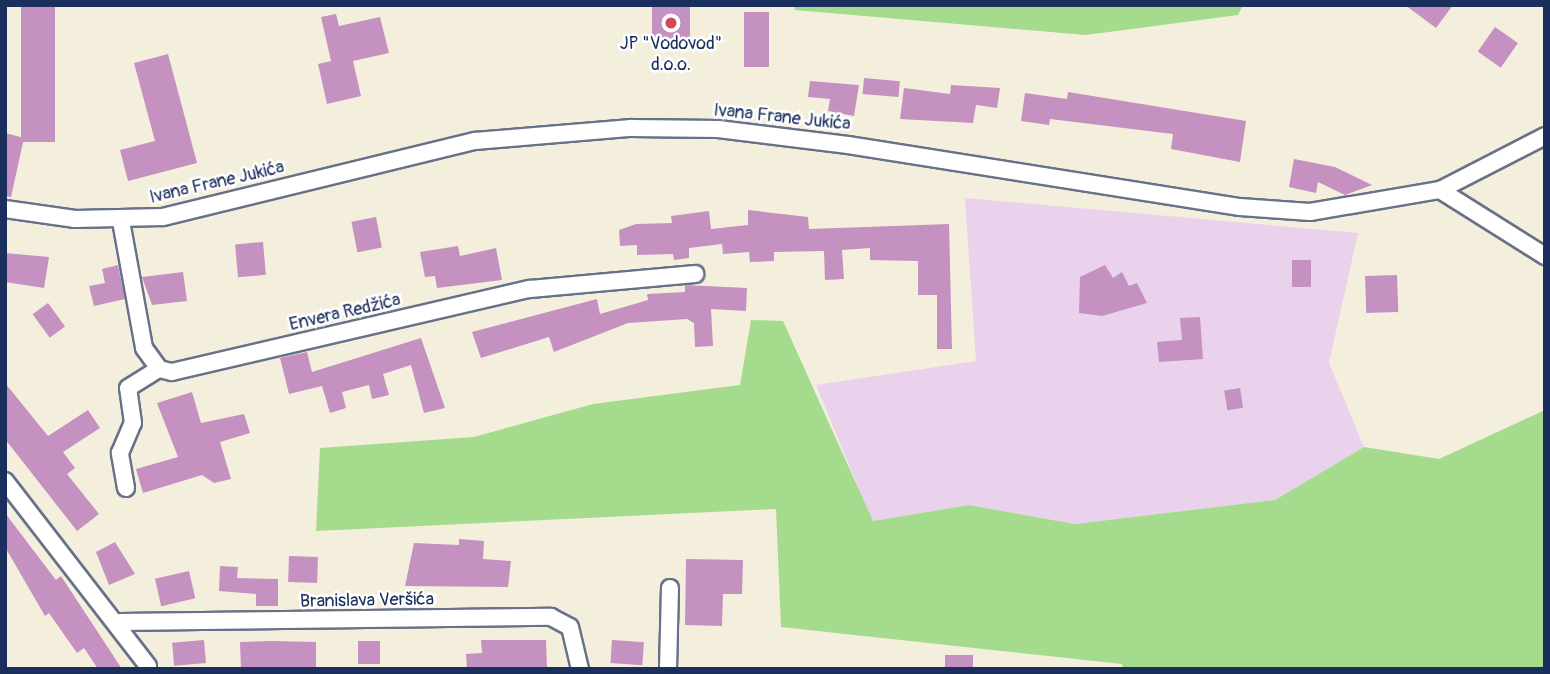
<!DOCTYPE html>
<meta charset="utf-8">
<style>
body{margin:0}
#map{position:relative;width:1550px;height:674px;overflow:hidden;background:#f4efdd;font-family:Pangolin,sans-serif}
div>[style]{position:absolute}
.built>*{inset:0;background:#ead1ec}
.green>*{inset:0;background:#a4db8c}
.building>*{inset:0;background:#c491c1;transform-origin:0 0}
.roads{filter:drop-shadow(2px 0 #67728a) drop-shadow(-2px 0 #67728a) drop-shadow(0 2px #67728a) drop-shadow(0 -2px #67728a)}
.street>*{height:16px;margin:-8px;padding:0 8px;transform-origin:8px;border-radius:8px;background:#fff}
.dots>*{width:19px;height:19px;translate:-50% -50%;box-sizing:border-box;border:4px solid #fff;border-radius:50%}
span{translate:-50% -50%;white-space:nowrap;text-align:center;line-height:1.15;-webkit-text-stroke:5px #fff;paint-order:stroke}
.poi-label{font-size:18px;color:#1b2f5e}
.street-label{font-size:18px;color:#1b2f5e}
.frame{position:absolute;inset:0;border:7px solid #1b2f5e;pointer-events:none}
</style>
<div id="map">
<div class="built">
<i style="clip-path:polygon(965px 198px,1358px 233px,1329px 363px,1364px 447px,1275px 500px,1075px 524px,969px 505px,872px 521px,816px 385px,976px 361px)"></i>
</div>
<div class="green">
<i style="clip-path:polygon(794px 5px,1243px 5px,1238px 15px,1086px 35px,795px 10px)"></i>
<i style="clip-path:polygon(751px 320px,783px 321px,873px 521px,969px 505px,1075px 524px,1275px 500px,1364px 447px,1439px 459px,1545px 410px,1545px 669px,1123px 669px,1122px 664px,781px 627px,776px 509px,316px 531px,320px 448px,474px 437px,593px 404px,740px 385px)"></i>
</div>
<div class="building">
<i style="left:21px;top:5px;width:34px;height:137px"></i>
<i style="left:652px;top:5px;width:38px;height:35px"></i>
<i style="clip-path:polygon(1405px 5px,1453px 5px,1436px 28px)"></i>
<i style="left:744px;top:12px;width:25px;height:55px"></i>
<i style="clip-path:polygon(336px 14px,339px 26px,380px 17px,389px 53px,353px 61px,361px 96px,327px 104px,318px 64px,331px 61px,321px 17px)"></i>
<i style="left:1495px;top:27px;width:28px;height:30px;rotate:35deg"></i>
<i style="clip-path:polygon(168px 54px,197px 163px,128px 181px,120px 150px,155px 141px,134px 63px)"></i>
<i style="left:864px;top:78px;width:36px;height:16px;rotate:5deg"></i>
<i style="clip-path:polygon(810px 81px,859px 85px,854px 116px,828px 111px,830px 99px,808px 97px)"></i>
<i style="clip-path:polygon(951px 85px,1000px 88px,997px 108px,976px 105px,973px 123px,900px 119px,904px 88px,950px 94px)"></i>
<i style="clip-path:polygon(1068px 92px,1246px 121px,1240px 162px,1171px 149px,1173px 134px,1050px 119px,1049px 125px,1021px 121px,1025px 93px,1067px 99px)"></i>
<i style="clip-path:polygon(5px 133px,24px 138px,11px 197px,5px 196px)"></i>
<i style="clip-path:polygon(1294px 159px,1335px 167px,1372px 185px,1345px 195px,1318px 182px,1316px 193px,1289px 187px)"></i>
<i style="clip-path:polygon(748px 210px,808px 217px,809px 229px,949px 224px,952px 349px,937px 349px,937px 295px,918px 295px,918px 261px,870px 260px,870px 248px,842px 250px,844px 279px,825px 280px,824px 251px,774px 252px,774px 261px,750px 262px,749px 252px,723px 254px,722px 244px,689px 248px,689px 258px,674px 260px,673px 254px,637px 255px,637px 245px,620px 246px,619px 230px,636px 224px,672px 223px,671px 216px,709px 211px,711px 229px,748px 225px)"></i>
<i style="left:376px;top:217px;width:31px;height:25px;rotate:79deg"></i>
<i style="left:263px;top:242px;width:33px;height:28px;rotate:85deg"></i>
<i style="clip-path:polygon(458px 246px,460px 256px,496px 248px,502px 280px,437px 288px,435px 276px,425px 277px,420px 252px)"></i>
<i style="clip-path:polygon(5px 253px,49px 257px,44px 288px,5px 282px)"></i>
<i style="left:1292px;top:260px;width:19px;height:27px"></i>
<i style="clip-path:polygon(118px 265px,125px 299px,94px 306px,89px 286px,105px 283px,102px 269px)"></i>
<i style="clip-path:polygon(1105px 265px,1113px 278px,1122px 272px,1129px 286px,1137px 283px,1147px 303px,1102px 316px,1079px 313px,1080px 277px)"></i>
<i style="clip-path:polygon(183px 272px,187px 301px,152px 305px,142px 277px)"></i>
<i style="left:1397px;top:275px;width:37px;height:32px;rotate:88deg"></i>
<i style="clip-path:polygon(685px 285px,747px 288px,746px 311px,711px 309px,713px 346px,695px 347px,694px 323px,687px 319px,628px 323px,554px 352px,549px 337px,481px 358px,472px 332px,597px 299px,600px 314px,648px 300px,647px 294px,685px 292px)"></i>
<i style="left:48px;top:303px;width:29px;height:19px;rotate:54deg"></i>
<i style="clip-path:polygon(1200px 317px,1203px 359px,1159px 362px,1157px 342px,1182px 340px,1180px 318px)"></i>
<i style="clip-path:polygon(421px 338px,445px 408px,424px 413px,411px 365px,383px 374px,389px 395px,372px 399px,369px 385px,342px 392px,346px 408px,330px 413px,322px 386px,289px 394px,280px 358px,307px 352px,312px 372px)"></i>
<i style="clip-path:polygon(5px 383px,48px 436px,88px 410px,100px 428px,63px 452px,75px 468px,67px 474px,99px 514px,77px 531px,5px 439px)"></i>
<i style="left:1240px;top:388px;width:20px;height:16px;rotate:81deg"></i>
<i style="clip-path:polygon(192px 392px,201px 423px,244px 414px,250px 433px,220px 442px,231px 479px,214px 483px,202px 475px,143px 493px,136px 469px,178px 457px,157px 403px)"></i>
<i style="clip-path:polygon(5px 513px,56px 580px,61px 576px,122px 669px,98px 669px,84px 648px,77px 653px,49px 613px,45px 616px,5px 547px)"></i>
<i style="clip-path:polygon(459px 539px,484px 541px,483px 559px,511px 561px,508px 587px,405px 586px,414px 543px,459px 545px)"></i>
<i style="clip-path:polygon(115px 542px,135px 574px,109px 585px,96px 552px)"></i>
<i style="left:289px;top:556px;width:29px;height:26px;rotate:2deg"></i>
<i style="clip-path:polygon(686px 559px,743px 560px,742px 594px,723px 594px,722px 626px,685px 625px)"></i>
<i style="clip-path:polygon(220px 566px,238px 567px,237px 578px,278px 579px,278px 606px,256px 606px,256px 594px,219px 591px)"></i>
<i style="left:189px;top:571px;width:28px;height:35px;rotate:77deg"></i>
<i style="left:204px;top:640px;width:23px;height:32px;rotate:85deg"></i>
<i style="clip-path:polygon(481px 640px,546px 640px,547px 668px,467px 669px,466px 654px,482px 653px)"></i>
<i style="left:612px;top:640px;width:32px;height:23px;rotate:4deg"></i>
<i style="clip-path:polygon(272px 641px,316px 642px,316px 669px,241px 669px,240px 642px)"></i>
<i style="left:358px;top:641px;width:22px;height:23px"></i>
<i style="left:945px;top:655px;width:28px;height:14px"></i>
</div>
<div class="roads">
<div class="street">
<i style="left:1440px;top:190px;width:124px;rotate:32.2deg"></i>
<i style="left:5px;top:209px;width:71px;rotate:8.1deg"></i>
<i style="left:75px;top:219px;width:88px;rotate:-1.3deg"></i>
<i style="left:163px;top:217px;width:321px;rotate:-13.7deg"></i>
<i style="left:475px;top:141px;width:157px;rotate:-4.8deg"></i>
<i style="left:631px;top:128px;width:87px;rotate:0.7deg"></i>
<i style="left:718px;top:129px;width:131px;rotate:7deg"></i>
<i style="left:848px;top:145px;width:397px;rotate:9deg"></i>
<i style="left:1240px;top:207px;width:70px;rotate:4.1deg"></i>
<i style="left:1310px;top:212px;width:132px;rotate:-9.6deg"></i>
<i style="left:1440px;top:190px;width:118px;rotate:-27.2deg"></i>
<i style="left:121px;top:221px;width:129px;rotate:79.7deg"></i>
<i style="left:144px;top:348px;width:26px;rotate:54deg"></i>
<i style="left:159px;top:369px;width:13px;rotate:13deg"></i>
<i style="left:172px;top:372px;width:367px;rotate:-13.1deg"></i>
<i style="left:530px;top:289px;width:166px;rotate:-5.2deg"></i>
<i style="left:5px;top:481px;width:234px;rotate:52.3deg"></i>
<i style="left:126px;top:488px;width:36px;rotate:-100deg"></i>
<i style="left:120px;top:453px;width:33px;rotate:-67deg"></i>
<i style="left:133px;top:423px;width:35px;rotate:-98deg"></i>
<i style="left:128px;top:388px;width:36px;rotate:-32deg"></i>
<i style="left:120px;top:622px;width:431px;rotate:-0.7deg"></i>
<i style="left:551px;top:617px;width:21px;rotate:28deg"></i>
<i style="left:570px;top:627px;width:43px;rotate:76.6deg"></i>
<i style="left:668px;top:669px;width:81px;rotate:-88.6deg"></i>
</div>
</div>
<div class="dots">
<i style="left:671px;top:23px;background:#d1495b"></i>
</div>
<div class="poi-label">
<span style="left:671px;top:55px">JP "Vodovod"<br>d.o.o.</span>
</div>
<div class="street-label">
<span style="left:782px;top:118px;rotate:6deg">Ivana Frane Jukića</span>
<span style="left:217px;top:183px;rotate:-13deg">Ivana Frane Jukića</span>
<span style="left:345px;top:313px;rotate:-13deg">Envera Redžića</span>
<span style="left:367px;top:601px;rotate:-1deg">Branislava Veršića</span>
</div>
<div class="frame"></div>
</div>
